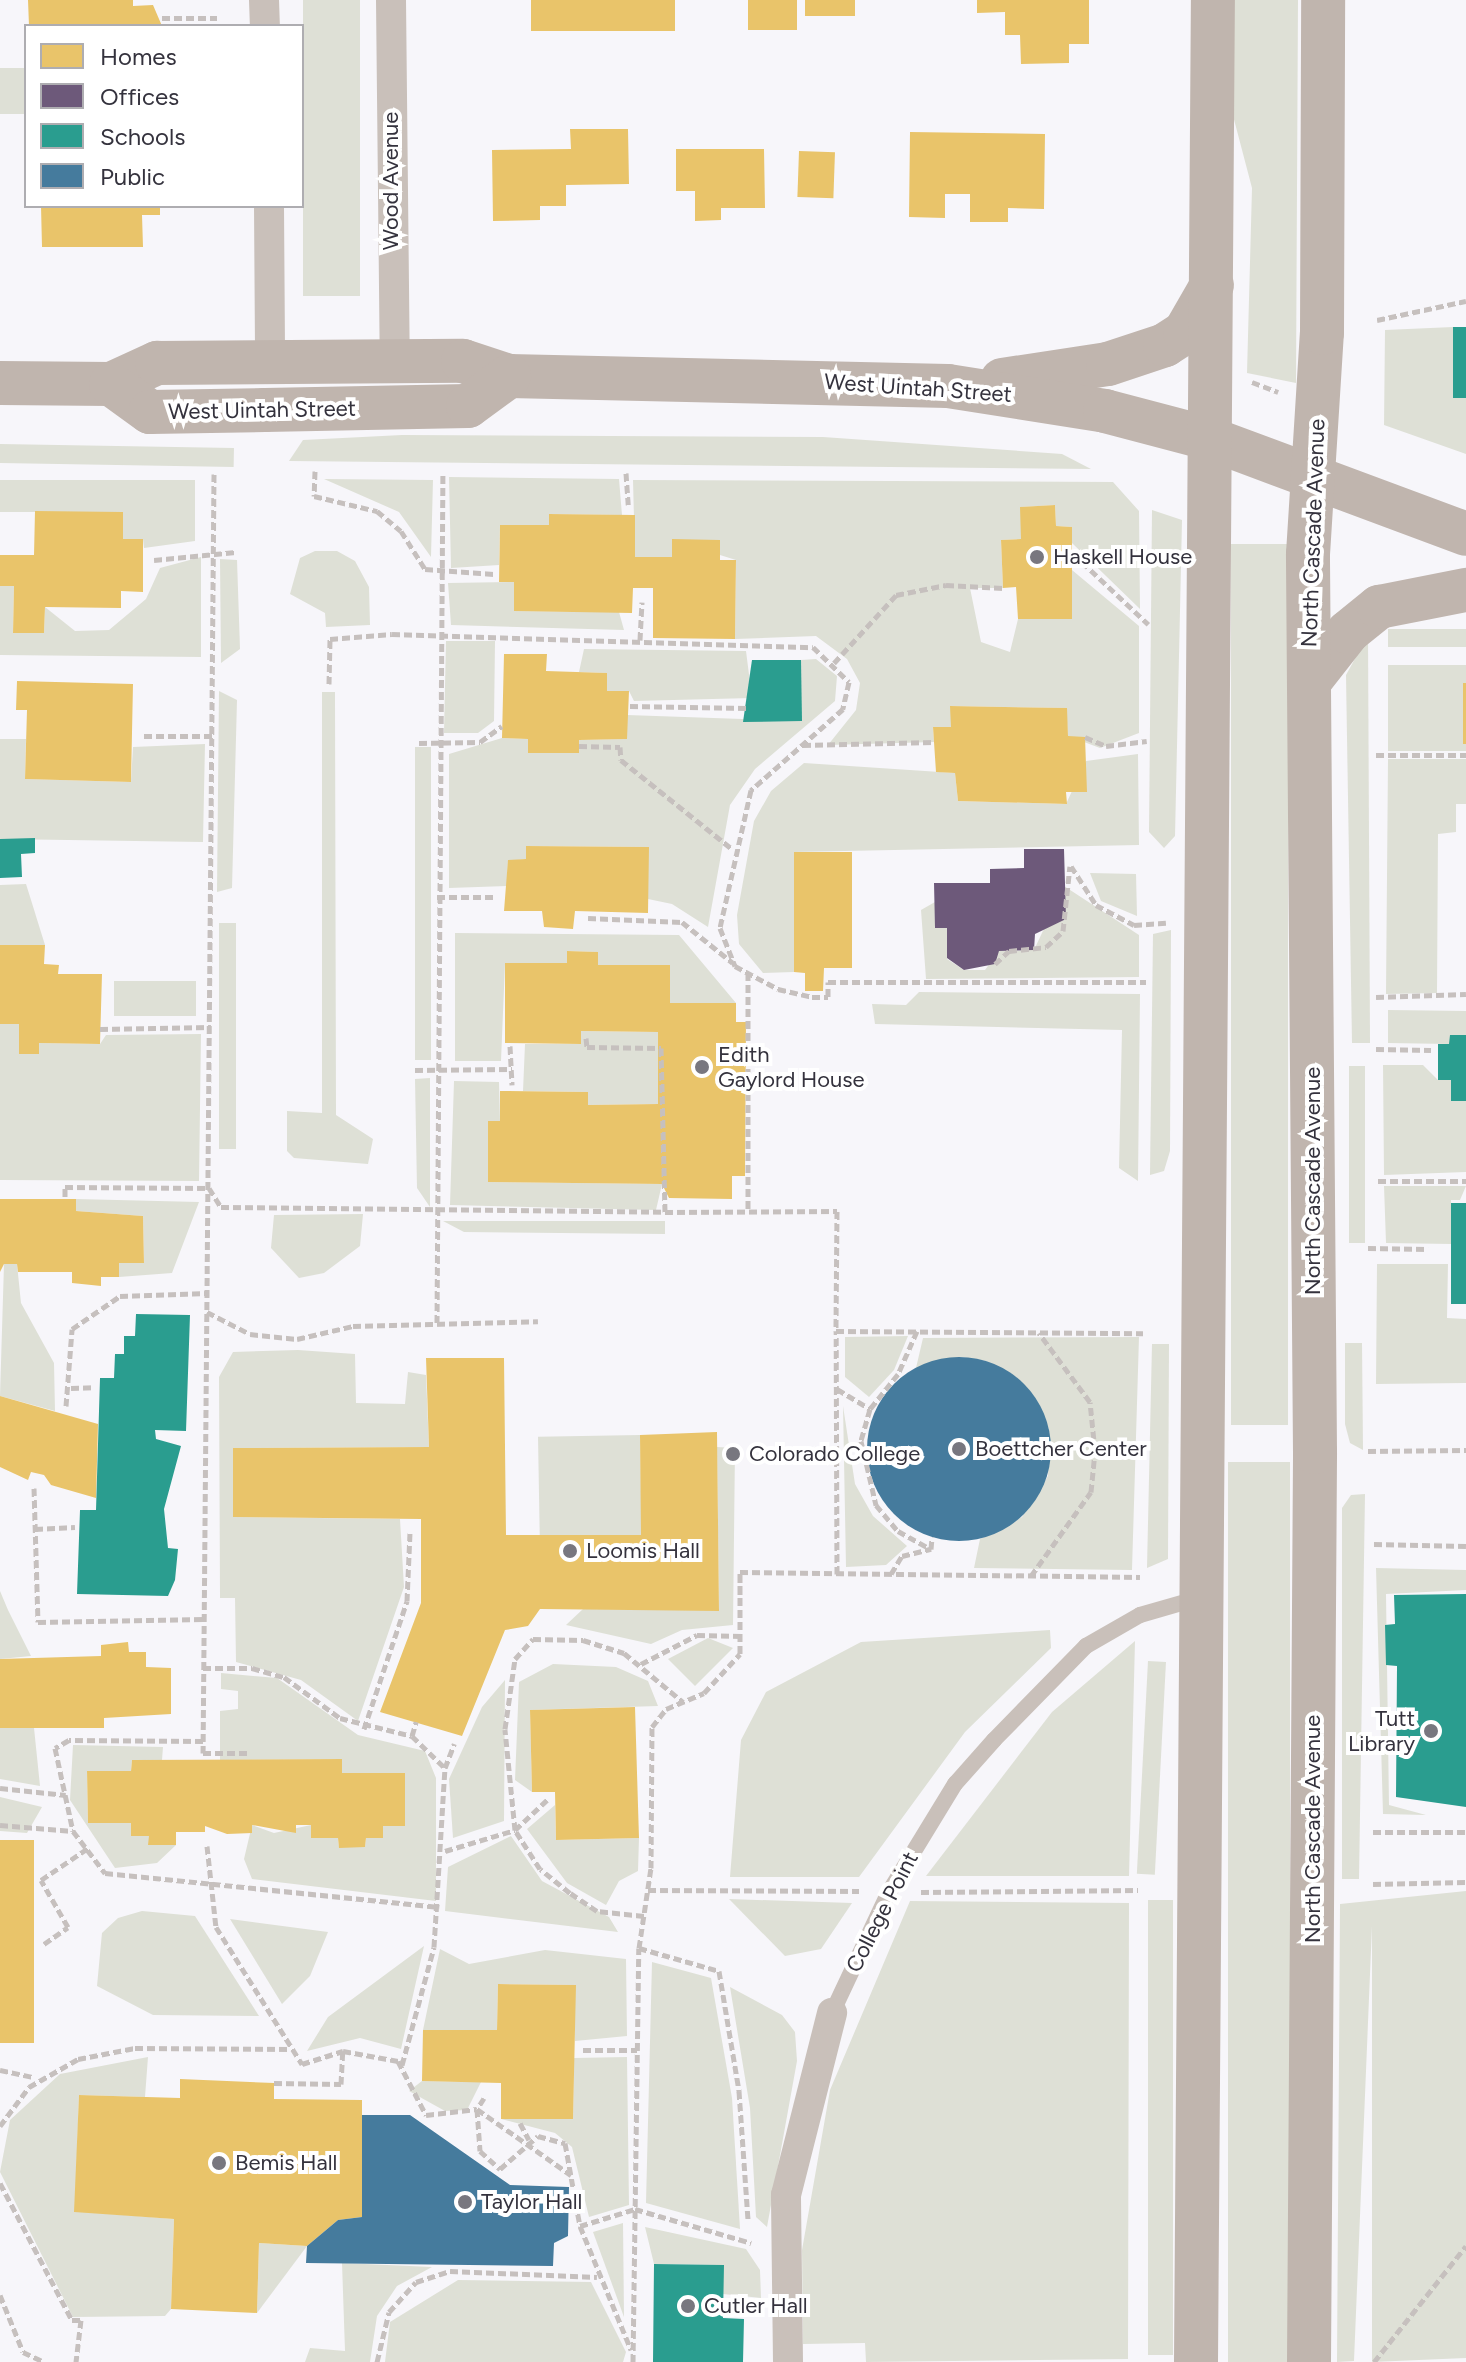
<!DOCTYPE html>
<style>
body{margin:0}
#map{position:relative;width:1466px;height:2362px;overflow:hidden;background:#f7f6fa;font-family:Figtree,sans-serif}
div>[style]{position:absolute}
.green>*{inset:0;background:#dee0d6;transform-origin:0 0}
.homes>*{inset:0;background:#e9c46a;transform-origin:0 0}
.offices>*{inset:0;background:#6d597a}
.schools>*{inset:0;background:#2a9d8f;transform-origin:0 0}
.public>*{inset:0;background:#457b9d}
.round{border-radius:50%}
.path>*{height:5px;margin-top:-2.5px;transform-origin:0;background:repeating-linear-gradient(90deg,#c6c0be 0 8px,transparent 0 12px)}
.lane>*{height:16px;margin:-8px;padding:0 8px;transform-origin:8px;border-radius:8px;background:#c9c0ba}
.street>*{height:30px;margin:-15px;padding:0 15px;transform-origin:15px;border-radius:15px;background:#c9c0ba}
.secondary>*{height:44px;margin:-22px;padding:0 22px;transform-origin:22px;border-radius:22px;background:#c0b5ae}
.dots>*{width:22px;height:22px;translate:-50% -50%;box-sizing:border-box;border:4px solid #fff;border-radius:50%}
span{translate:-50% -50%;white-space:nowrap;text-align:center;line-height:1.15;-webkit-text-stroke:8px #fff;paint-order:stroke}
.street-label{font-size:22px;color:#34323d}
.poi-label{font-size:22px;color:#34323d}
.left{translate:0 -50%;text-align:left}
.right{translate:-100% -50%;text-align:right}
.legend{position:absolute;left:24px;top:24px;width:280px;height:184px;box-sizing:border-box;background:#fff;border:2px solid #aeadb1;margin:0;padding:10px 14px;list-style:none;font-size:24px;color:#34323d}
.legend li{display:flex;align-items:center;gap:16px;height:40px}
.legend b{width:40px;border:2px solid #aeadb1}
</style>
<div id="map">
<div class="green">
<i style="left:303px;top:0;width:57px;height:296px"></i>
<i style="clip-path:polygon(1232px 0,1298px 0,1296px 383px,1247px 373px,1252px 188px,1231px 108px)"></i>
<i style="left:0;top:68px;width:26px;height:46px"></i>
<i style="clip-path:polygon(1453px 327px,1453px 397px,1466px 398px,1466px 454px,1384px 425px,1385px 330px)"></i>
<i style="clip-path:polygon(402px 435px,823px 437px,1062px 454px,1091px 469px,289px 461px,303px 440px)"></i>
<i style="left:0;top:444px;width:234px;height:19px;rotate:1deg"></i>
<i style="clip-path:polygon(449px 477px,619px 479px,622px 515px,550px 514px,549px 525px,500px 525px,499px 565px,451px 568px)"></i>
<i style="clip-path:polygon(324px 479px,433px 480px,431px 557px,399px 512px)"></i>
<i style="clip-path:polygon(0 480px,195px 480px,195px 541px,144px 548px,143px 539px,123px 539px,122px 512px,0 512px)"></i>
<i style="clip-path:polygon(633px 480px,1113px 482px,1139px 511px,1140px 609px,1072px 543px,1072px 527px,1056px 526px,1055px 505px,1021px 507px,1021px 539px,1001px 540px,1003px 588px,970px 588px,981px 642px,1010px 652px,1018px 619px,1072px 619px,1072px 570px,1139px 626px,1139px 733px,1100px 748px,1068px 736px,1066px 708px,951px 706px,951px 727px,933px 727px,934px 742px,828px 745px,856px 710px,860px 683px,847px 659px,816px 636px,735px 639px,736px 560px,672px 540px,672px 557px,635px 557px)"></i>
<i style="clip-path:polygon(1152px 510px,1182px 520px,1175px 836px,1164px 848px,1149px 832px)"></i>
<i style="left:1231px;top:544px;width:57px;height:881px"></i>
<i style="clip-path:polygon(315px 551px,337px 551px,355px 561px,369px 587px,370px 625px,326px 627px,325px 613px,290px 594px,300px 558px)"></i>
<i style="clip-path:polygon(201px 557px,201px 657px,0 655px,0 586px,14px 586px,13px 633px,44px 633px,45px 607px,75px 631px,109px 630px,146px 599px,160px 568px)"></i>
<i style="clip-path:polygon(220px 559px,237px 560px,240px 649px,221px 663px)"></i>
<i style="clip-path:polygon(514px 582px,514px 611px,619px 612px,624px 630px,451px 625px,448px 583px)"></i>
<i style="left:1388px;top:629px;width:78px;height:18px"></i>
<i style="clip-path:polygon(1368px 635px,1370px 1043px,1352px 1043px,1346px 675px)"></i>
<i style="clip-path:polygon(446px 641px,495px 641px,494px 721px,478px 733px,444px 733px)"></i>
<i style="clip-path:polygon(584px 649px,746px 651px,752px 698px,634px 701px,629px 691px,607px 691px,606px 673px,579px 672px)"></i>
<i style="clip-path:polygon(816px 659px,837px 676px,835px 701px,755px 769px,730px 805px,708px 927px,672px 904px,648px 899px,648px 847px,527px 846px,526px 859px,508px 861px,507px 886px,449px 888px,449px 754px,502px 738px,528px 739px,528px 753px,579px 753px,579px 740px,627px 739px,627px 715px,801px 721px,801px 660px)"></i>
<i style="left:1388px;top:665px;width:78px;height:86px"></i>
<i style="clip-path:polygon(219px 691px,237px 700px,232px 888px,217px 892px)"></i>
<i style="clip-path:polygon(322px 692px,335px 692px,336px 1115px,373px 1139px,368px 1164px,294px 1158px,287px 1151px,287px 1111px,322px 1113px)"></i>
<i style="clip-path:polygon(0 739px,26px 739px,25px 779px,131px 782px,133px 747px,205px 744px,203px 842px,0 839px)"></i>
<i style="left:415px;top:747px;width:16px;height:313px"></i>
<i style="clip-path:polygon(1138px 754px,1139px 845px,795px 852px,794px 972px,763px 973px,739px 944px,737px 915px,754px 821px,771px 791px,804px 763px,955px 773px,958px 801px,1066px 804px,1086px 761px)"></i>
<i style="clip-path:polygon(1388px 759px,1466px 759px,1466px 804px,1456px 804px,1456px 832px,1438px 834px,1437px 993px,1386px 994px)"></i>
<i style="clip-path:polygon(1090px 873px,1136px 874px,1137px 916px,1101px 901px)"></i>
<i style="clip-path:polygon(26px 884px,45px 945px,0 945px,0 885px)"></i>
<i style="clip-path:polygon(1064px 886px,1139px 935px,1139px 977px,926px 979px,921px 910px,935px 902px,935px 928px,947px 928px,947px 959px,964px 970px,985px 970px,999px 951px,1034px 950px)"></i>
<i style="left:219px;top:923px;width:17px;height:226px"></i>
<i style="clip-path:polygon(1171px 930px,1170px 1151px,1164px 1171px,1150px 1175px,1153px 934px)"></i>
<i style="clip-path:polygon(455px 933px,679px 935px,736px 1003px,670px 1003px,598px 965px,597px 952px,567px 951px,567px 963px,505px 964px,501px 1061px,455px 1061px)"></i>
<i style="left:196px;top:981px;width:35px;height:82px;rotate:90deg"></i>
<i style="clip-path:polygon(919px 992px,1140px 994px,1138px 1181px,1119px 1168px,1122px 1030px,875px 1024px,872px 1004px,906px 1005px)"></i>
<i style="clip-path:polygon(1388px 1010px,1466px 1011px,1466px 1035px,1449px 1044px,1388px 1043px)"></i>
<i style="clip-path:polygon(0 1024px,19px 1024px,19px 1054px,39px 1054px,39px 1043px,100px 1044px,106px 1035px,201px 1034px,199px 1181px,0 1180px)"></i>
<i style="clip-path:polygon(581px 1031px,658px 1032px,658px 1104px,588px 1105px,588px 1092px,523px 1091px,525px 1044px,580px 1044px)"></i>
<i style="clip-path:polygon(1383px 1065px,1423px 1065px,1438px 1080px,1451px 1080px,1466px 1101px,1466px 1172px,1384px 1175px)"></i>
<i style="left:1349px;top:1066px;width:16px;height:177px"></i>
<i style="clip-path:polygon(430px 1078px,430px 1207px,417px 1188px,415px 1079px)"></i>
<i style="clip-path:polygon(454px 1081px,499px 1082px,500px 1121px,488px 1121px,488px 1182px,662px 1184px,656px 1210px,450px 1205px)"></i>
<i style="clip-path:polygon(1384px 1186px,1466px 1186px,1460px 1200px,1451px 1200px,1452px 1244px,1386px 1243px)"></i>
<i style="clip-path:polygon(76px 1199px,199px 1202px,172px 1273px,119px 1277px,119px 1263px,144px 1262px,143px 1216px,76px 1211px)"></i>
<i style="clip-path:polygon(363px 1214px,360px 1246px,324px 1273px,299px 1278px,271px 1248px,274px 1215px)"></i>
<i style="clip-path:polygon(443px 1221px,665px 1221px,665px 1234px,464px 1232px)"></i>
<i style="clip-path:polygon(4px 1264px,17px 1264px,21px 1303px,54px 1363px,55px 1411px,0 1396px)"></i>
<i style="clip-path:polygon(1377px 1264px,1448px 1264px,1447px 1318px,1466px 1319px,1466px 1383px,1376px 1384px)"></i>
<i style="clip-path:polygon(908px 1336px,894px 1370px,869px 1397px,845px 1377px,845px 1337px)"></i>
<i style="clip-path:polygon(1139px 1337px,1132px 1570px,974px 1568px,980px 1539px,1022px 1517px,1048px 1476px,1049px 1429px,1026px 1387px,986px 1361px,962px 1357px,916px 1368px,923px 1338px)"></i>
<i style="clip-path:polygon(1345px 1343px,1362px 1343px,1363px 1450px,1350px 1443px,1345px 1424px)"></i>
<i style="clip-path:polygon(1152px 1344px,1169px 1344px,1168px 1559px,1147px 1568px)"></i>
<i style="clip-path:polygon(298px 1350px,355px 1354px,356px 1403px,405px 1404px,408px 1372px,426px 1375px,429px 1447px,234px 1448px,233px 1517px,400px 1519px,404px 1587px,358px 1721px,301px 1680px,236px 1662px,235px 1598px,220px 1598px,219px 1377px,233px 1352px)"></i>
<i style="clip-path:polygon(843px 1406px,855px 1484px,873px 1516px,907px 1546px,886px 1565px,846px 1567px)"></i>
<i style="left:640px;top:1435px;width:100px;height:102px;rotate:89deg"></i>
<i style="clip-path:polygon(717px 1447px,735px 1448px,733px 1625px,682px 1630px,651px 1644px,566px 1625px,583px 1609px,719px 1610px)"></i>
<i style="left:1228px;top:1462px;width:62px;height:900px"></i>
<i style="clip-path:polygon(1365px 1494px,1359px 1879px,1342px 1879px,1342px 1508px,1351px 1495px)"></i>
<i style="clip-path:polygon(1376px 1568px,1466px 1570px,1466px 1590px,1386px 1594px,1389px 1805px,1426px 1815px,1383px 1814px)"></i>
<i style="clip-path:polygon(0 1591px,8px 1610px,31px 1656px,0 1659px)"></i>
<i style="clip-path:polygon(1050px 1630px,1051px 1648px,965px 1732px,859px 1877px,730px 1877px,741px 1740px,766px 1692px,861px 1642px)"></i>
<i style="clip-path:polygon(708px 1638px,733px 1648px,695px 1686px,668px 1659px)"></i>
<i style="clip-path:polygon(1135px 1641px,1129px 1876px,926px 1876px,1052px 1712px)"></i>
<i style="left:1148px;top:1661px;width:18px;height:213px;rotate:3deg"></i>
<i style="clip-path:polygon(553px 1664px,616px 1667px,648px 1681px,658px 1706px,530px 1710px,532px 1792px,515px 1780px,519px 1682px)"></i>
<i style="clip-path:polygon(221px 1673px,277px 1678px,358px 1735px,425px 1751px,436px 1778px,436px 1901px,252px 1879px,244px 1859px,252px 1825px,274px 1833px,311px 1825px,338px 1838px,339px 1847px,365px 1847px,366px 1838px,382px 1838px,383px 1826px,405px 1826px,405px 1774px,342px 1773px,341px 1759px,220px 1760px,220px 1711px,238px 1709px,238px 1691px,221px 1689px)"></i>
<i style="clip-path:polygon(505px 1680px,504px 1821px,453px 1838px,449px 1779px,482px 1707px)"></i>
<i style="clip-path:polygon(0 1728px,34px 1728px,40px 1786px,0 1779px)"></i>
<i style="clip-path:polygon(73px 1745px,163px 1747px,162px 1760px,132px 1760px,131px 1771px,87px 1771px,88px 1823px,131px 1823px,131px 1836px,149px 1836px,149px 1845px,176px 1845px,157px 1863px,115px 1868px,70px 1800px)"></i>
<i style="clip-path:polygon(0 1797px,42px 1807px,27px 1833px,0 1831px)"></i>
<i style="clip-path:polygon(555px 1805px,556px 1840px,639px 1838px,638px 1871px,619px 1881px,606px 1905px,567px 1883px,527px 1829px)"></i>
<i style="clip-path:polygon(511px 1836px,542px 1881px,609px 1917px,618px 1932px,445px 1911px,448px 1867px)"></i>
<i style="clip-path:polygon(1466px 1891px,1466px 2358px,1372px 2362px,1372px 1926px,1354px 2361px,1337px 2362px,1340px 1904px)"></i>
<i style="clip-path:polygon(729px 1899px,852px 1903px,821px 1949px,785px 1956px)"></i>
<i style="left:1173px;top:1900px;width:455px;height:25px;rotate:90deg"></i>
<i style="clip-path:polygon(910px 1901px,1129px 1903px,1128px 2359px,866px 2362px,865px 2343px,803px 2344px,802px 2250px,830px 2090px)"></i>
<i style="clip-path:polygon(142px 1911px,195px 1916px,259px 2016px,153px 2015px,97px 1986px,102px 1933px,118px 1918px)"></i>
<i style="clip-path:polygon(230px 1919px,328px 1932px,310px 1976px,282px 2004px)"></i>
<i style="clip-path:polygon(424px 1946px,401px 2049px,360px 2038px,307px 2051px,328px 2017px)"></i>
<i style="clip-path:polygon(440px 1949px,469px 1964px,545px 1950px,626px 1959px,627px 2036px,575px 2041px,575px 1985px,498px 1984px,497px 2030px,423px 2030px)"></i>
<i style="clip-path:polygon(652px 1962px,711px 1978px,732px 2098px,740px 2229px,646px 2203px)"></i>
<i style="clip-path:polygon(730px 1987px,782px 2015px,795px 2032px,797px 2061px,767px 2227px,756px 2217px,750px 2108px)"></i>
<i style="clip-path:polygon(148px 2057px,145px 2097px,79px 2095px,75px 2211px,174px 2219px,171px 2309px,165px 2316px,73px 2317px,0 2172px,10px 2120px,60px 2074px)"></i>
<i style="clip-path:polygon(627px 2057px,629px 2205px,589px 2217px,572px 2147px,555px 2133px,501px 2119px,573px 2119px,574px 2058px)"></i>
<i style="clip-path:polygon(422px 2081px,481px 2082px,467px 2110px,445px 2111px,409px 2091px)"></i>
<i style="clip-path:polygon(623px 2223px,624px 2317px,593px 2232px)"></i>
<i style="clip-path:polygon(645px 2227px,746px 2249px,760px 2270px,761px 2298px,723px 2294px,723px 2265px,654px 2264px)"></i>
<i style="clip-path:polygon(259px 2243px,307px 2246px,257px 2313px)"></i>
<i style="clip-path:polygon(342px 2263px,432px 2267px,397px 2286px,377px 2316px,370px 2362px,305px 2362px,310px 2348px,345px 2351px)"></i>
<i style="clip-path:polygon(458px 2280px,591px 2282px,626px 2352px,623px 2362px,385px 2362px,390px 2322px)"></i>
</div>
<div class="homes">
<i style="clip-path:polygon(28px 0,133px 0,133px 6px,153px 5px,162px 26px,29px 26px)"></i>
<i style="left:531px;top:0;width:144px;height:31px"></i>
<i style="left:748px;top:0;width:49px;height:30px"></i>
<i style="left:805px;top:0;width:50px;height:16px"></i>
<i style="clip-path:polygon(977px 0,1089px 0,1089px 44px,1069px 44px,1069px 63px,1021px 64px,1020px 35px,1005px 35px,1005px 12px,977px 13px)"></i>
<i style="clip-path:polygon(570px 129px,628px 129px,629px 184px,566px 185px,566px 206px,540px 206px,540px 220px,493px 221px,492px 150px,571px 149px)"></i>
<i style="clip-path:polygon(910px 132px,1045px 134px,1044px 209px,1008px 208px,1008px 222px,970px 222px,970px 194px,945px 194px,945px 218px,909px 217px)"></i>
<i style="clip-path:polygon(676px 149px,764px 149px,765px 208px,721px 208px,721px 220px,695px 221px,695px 191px,676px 191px)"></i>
<i style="left:799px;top:151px;width:36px;height:46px;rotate:2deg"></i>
<i style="clip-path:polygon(41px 206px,160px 206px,160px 215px,142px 215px,143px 247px,42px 247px)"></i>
<i style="clip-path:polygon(1055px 505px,1056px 526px,1072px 527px,1072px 619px,1018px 619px,1016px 587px,1003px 588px,1001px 540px,1021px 539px,1020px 507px)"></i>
<i style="clip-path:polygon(35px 511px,123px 512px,123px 539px,143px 539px,143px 592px,121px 591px,121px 608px,45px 607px,44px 633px,13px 633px,14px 586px,0 586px,0 555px,34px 555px)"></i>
<i style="clip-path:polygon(549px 514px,635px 515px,635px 557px,672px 557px,672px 539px,720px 540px,720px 560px,736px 560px,735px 639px,653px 638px,653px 588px,633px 588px,632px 613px,514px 611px,514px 582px,499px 582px,500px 525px,549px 525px)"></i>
<i style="clip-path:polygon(504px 654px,547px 654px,546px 671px,607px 673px,607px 691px,629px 691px,627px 739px,579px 740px,579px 753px,528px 753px,528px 739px,502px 738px)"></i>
<i style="clip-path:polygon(17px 681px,133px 684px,131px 782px,25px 779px,27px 710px,16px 710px)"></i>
<i style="left:1463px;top:683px;width:3px;height:61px"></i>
<i style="clip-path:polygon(950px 706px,1067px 708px,1068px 736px,1085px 737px,1087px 792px,1066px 792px,1067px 804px,958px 801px,955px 773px,936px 772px,933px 727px,951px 727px)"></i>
<i style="clip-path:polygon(526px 846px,649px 847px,648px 913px,575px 911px,573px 929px,544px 927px,542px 911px,504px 911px,508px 860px,526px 859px)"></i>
<i style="clip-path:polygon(794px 852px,852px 852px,852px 968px,824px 968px,823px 991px,805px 991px,805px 973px,794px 972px)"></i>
<i style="clip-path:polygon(0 945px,45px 945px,44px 964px,59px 965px,58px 974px,102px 974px,100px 1044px,39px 1043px,39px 1054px,19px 1054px,19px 1024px,0 1024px)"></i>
<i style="clip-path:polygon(567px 951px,598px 952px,598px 965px,670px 965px,670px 1003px,736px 1003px,736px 1022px,746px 1022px,745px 1176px,732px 1176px,732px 1199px,669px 1198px,662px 1184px,488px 1182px,488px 1121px,500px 1121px,500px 1091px,588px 1092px,588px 1105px,658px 1104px,658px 1032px,581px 1031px,581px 1044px,505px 1043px,505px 963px,567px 963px)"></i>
<i style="clip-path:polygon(0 1199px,76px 1199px,76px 1211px,143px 1216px,144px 1263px,119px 1263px,119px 1277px,101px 1277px,101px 1286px,72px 1283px,72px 1272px,18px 1272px,17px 1264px,4px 1264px,0 1272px)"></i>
<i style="clip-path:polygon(426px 1358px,504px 1358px,506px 1535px,641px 1535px,640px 1435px,717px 1432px,719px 1611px,540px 1609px,528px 1626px,505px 1630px,462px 1736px,380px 1712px,421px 1603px,421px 1519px,233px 1517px,233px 1448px,429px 1447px)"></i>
<i style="clip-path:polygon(0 1396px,98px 1424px,96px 1498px,51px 1485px,44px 1475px,31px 1472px,28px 1480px,0 1467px)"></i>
<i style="clip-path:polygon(128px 1642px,129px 1652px,146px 1652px,146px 1667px,171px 1668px,171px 1714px,104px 1718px,104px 1728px,0 1728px,0 1659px,101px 1656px,101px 1645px)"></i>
<i style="clip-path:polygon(635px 1707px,639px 1838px,556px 1840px,555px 1792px,532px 1792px,530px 1710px)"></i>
<i style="clip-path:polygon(342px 1759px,342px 1773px,405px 1773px,405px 1826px,383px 1826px,383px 1838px,366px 1838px,365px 1847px,339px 1848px,338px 1838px,311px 1838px,311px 1825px,296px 1825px,296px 1833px,252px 1825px,252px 1833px,227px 1834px,205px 1826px,205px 1832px,176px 1832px,176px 1845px,148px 1845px,149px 1836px,131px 1836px,131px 1823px,88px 1823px,87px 1771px,131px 1771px,132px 1760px)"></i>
<i style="left:0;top:1840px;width:34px;height:203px"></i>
<i style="clip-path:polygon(498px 1984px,576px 1985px,573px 2119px,501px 2119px,501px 2083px,422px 2081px,423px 2030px,497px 2030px)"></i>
<i style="clip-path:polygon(180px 2079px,274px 2083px,274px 2099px,362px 2100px,362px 2217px,338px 2220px,307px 2246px,259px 2243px,257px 2313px,171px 2309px,174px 2219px,74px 2212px,79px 2095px,180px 2098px)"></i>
</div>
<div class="offices">
<i style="clip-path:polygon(1024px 849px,1064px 849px,1066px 919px,1035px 934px,1034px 950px,999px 951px,995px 964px,964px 970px,947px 958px,947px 928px,935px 928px,934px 883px,990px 883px,990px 869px,1024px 868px)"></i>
</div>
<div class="schools">
<i style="left:1453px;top:327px;width:13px;height:71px"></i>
<i style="clip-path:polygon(752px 660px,801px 660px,802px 721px,743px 722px)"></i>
<i style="clip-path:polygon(35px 838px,35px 853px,21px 854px,22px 877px,0 878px,0 839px)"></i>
<i style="clip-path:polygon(1450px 1035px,1466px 1035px,1466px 1101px,1451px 1101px,1451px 1080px,1438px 1080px,1438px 1044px,1449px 1044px)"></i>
<i style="left:1451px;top:1203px;width:15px;height:101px"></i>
<i style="clip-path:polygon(136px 1314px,190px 1315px,186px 1431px,155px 1430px,156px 1439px,181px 1446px,164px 1509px,168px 1548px,178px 1549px,175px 1580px,168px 1596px,77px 1594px,80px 1510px,96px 1510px,100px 1378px,114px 1378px,115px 1354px,124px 1354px,124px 1336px,135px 1336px)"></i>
<i style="clip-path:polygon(1466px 1594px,1466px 1807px,1396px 1797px,1397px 1666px,1386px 1665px,1385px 1625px,1395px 1624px,1394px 1595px)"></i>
<i style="clip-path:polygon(654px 2264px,724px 2265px,723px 2318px,744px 2319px,743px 2362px,653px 2362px)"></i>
</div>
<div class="public">
<i class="round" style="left:867px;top:1357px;width:184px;height:184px"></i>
<i style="clip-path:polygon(362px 2115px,410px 2115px,510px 2185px,569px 2187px,568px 2236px,554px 2243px,553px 2266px,306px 2263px,307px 2246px,338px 2220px,362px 2217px)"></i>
</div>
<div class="path">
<i style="left:162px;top:18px;width:55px"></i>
<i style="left:1377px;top:320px;width:91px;rotate:-12.1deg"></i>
<i style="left:1252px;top:382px;width:28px;rotate:21deg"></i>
<i style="left:315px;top:471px;width:25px;rotate:92deg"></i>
<i style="left:314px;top:496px;width:65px;rotate:13.4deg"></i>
<i style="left:377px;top:511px;width:31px;rotate:40deg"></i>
<i style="left:401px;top:531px;width:45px;rotate:57.7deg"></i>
<i style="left:425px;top:569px;width:69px;rotate:4.1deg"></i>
<i style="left:626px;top:473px;width:32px;rotate:86deg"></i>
<i style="left:214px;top:474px;width:1279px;rotate:90.49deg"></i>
<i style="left:203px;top:1753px;width:44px"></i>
<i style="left:154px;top:560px;width:82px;rotate:-5.6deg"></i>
<i style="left:1082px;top:562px;width:91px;rotate:43.2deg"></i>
<i style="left:640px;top:640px;width:38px;rotate:-87deg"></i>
<i style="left:834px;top:663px;width:92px;rotate:-47.6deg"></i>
<i style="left:896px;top:595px;width:51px;rotate:-11.3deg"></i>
<i style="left:946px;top:585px;width:57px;rotate:3deg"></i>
<i style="left:329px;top:684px;width:45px;rotate:-88.7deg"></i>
<i style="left:330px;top:639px;width:62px;rotate:-4.6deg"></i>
<i style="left:392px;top:634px;width:421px;rotate:1.8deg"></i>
<i style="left:813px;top:647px;width:50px;rotate:44.2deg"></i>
<i style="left:849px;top:682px;width:28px;rotate:103deg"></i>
<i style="left:843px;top:709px;width:123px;rotate:138.6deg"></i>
<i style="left:751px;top:790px;width:141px;rotate:102.7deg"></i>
<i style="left:720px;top:928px;width:41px;rotate:68.5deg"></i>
<i style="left:735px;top:966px;width:49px;rotate:28.1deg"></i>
<i style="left:778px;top:989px;width:35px;rotate:13deg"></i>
<i style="left:812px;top:997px;width:16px"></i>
<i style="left:828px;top:997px;width:15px;rotate:-90deg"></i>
<i style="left:828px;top:982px;width:318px"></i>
<i style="left:630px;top:706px;width:117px;rotate:1deg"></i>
<i style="left:144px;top:736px;width:69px"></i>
<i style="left:1085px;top:737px;width:23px;rotate:23deg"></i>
<i style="left:1106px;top:746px;width:41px;rotate:-7deg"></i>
<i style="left:419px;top:743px;width:61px;rotate:-0.9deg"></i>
<i style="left:480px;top:742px;width:27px;rotate:-36deg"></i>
<i style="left:803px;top:745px;width:131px;rotate:-1.3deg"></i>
<i style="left:579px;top:746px;width:41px;rotate:1.4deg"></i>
<i style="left:620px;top:747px;width:13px;rotate:86deg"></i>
<i style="left:621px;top:760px;width:142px;rotate:38.7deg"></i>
<i style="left:1376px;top:755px;width:90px"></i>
<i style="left:1071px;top:866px;width:46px;rotate:57.3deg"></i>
<i style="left:1096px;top:905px;width:43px;rotate:27.8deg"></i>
<i style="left:1134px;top:925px;width:32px;rotate:-4deg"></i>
<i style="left:437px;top:897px;width:59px"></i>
<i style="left:588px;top:918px;width:94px;rotate:2.4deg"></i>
<i style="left:682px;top:922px;width:65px;rotate:38.8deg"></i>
<i style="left:995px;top:964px;width:19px;rotate:-43deg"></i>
<i style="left:1009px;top:951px;width:37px;rotate:-6deg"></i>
<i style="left:1046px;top:947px;width:23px;rotate:-43deg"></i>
<i style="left:1063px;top:931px;width:65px;rotate:-83.9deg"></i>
<i style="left:748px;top:973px;width:236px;rotate:90deg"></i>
<i style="left:1376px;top:997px;width:90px;rotate:-1.9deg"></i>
<i style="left:100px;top:1029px;width:111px;rotate:-1deg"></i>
<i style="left:586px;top:1038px;width:9px;rotate:84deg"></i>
<i style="left:587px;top:1047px;width:74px;rotate:0.8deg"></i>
<i style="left:661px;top:1048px;width:164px;rotate:88.6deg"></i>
<i style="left:665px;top:1212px;width:172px;rotate:-0.3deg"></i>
<i style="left:837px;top:1211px;width:120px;rotate:90.5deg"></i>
<i style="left:510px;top:1046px;width:39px;rotate:87deg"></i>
<i style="left:1376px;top:1049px;width:55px;rotate:1deg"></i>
<i style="left:415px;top:1070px;width:97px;rotate:-0.6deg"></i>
<i style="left:1378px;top:1181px;width:88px"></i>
<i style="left:209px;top:1188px;width:22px;rotate:58deg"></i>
<i style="left:221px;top:1207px;width:444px;rotate:0.6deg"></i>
<i style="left:65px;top:1197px;width:10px;rotate:-90deg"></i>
<i style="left:65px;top:1187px;width:143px;rotate:0.4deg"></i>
<i style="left:1368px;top:1248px;width:60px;rotate:1deg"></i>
<i style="left:207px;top:1312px;width:48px;rotate:27.1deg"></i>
<i style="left:250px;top:1334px;width:47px;rotate:6.1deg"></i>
<i style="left:297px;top:1339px;width:57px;rotate:-13.1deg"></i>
<i style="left:353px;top:1326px;width:185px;rotate:-1.5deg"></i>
<i style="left:437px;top:1323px;width:851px;rotate:-89.6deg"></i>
<i style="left:917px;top:1331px;width:47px;rotate:113.8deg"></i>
<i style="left:898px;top:1374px;width:45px;rotate:128.7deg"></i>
<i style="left:870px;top:1409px;width:33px;rotate:106deg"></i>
<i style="left:861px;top:1441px;width:66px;rotate:76.8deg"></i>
<i style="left:876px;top:1505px;width:34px;rotate:50deg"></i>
<i style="left:898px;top:1531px;width:38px;rotate:29deg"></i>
<i style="left:71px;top:1388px;width:23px;rotate:-2deg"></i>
<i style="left:837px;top:1389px;width:39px;rotate:31deg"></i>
<i style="left:66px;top:1406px;width:77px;rotate:-85.5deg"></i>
<i style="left:72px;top:1329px;width:58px;rotate:-34.5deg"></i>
<i style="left:120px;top:1296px;width:88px;rotate:-2deg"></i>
<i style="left:1095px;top:1451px;width:47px;rotate:-2.4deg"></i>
<i style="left:1368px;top:1451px;width:98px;rotate:-0.6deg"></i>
<i style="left:34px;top:1488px;width:134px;rotate:88.3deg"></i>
<i style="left:38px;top:1622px;width:166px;rotate:-1deg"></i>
<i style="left:35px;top:1529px;width:40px;rotate:-2.9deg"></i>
<i style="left:1374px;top:1544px;width:92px;rotate:1.2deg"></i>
<i style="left:931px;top:1549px;width:12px;rotate:-85deg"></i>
<i style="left:837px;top:1574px;width:243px;rotate:-90.2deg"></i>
<i style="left:836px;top:1331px;width:307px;rotate:0.4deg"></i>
<i style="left:891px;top:1574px;width:21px;rotate:-59deg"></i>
<i style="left:902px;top:1556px;width:30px;rotate:-14deg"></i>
<i style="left:1031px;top:1576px;width:103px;rotate:-54.5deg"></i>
<i style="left:1091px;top:1492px;width:41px;rotate:-84.4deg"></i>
<i style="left:1095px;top:1451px;width:49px;rotate:-95.8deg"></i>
<i style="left:1090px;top:1402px;width:86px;rotate:-126.5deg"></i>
<i style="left:641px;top:1664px;width:63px;rotate:-27.4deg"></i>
<i style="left:697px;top:1635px;width:45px;rotate:1.3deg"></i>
<i style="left:203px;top:1668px;width:49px"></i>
<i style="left:252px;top:1668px;width:33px;rotate:16deg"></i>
<i style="left:284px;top:1677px;width:69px;rotate:36.2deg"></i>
<i style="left:340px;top:1718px;width:74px;rotate:14deg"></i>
<i style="left:412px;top:1736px;width:46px;rotate:44.1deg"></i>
<i style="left:364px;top:1729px;width:135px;rotate:-71.4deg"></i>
<i style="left:407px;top:1601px;width:68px;rotate:-87.5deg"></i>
<i style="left:412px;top:1736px;width:15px;rotate:-74deg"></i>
<i style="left:203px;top:1741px;width:134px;rotate:-179.6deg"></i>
<i style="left:69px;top:1740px;width:16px;rotate:150deg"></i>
<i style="left:55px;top:1748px;width:85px;rotate:77.8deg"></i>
<i style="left:73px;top:1831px;width:53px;rotate:52.7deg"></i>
<i style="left:105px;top:1873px;width:336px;rotate:5.8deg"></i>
<i style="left:0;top:1788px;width:66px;rotate:6.1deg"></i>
<i style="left:0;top:1825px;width:73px;rotate:4.7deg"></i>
<i style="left:1373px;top:1832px;width:93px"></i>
<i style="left:207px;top:1846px;width:81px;rotate:83.7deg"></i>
<i style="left:216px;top:1927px;width:162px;rotate:57.9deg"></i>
<i style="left:302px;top:2064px;width:43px;rotate:-17.6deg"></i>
<i style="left:343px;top:2051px;width:56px;rotate:10.3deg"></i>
<i style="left:398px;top:2061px;width:61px;rotate:62.6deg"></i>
<i style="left:426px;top:2115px;width:51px;rotate:-6.7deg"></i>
<i style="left:477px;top:2109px;width:115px;rotate:35.1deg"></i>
<i style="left:445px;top:1851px;width:73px;rotate:-16.7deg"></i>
<i style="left:515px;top:1830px;width:44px;rotate:-43.2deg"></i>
<i style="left:1373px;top:1884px;width:93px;rotate:-1.2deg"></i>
<i style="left:648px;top:1890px;width:211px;rotate:0.3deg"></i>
<i style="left:921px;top:1892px;width:217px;rotate:-0.5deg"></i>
<i style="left:644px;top:1916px;width:47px;rotate:-173.9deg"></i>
<i style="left:597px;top:1911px;width:32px;rotate:-146deg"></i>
<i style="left:570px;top:1893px;width:38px;rotate:-141deg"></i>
<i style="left:540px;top:1869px;width:46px;rotate:-122.7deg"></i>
<i style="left:515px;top:1830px;width:101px;rotate:-95.7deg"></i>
<i style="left:505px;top:1729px;width:71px;rotate:-81.9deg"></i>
<i style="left:515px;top:1659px;width:27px;rotate:-48deg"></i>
<i style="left:533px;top:1639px;width:50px;rotate:1.1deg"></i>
<i style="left:583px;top:1640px;width:43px;rotate:17.6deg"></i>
<i style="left:624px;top:1653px;width:77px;rotate:39.7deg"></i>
<i style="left:44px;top:1944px;width:29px;rotate:-35deg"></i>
<i style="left:68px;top:1927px;width:54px;rotate:-119.9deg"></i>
<i style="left:41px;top:1880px;width:57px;rotate:-34.2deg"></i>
<i style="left:639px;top:1948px;width:83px;rotate:16deg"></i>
<i style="left:719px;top:1971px;width:122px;rotate:80.5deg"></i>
<i style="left:739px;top:2091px;width:129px;rotate:86deg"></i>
<i style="left:583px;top:2050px;width:54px"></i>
<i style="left:402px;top:2065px;width:122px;rotate:-74.8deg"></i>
<i style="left:434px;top:1947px;width:179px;rotate:-86.5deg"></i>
<i style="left:445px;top:1768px;width:26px;rotate:-69deg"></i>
<i style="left:0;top:2070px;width:33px;rotate:12deg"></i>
<i style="left:274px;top:2083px;width:67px;rotate:0.9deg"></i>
<i style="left:341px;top:2084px;width:33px;rotate:-87deg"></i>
<i style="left:484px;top:2098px;width:13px;rotate:122deg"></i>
<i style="left:477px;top:2109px;width:42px;rotate:85.9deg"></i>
<i style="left:480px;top:2151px;width:27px;rotate:42deg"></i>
<i style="left:500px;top:2169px;width:50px;rotate:-41deg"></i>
<i style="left:538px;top:2136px;width:28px;rotate:15deg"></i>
<i style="left:565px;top:2143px;width:84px;rotate:79.8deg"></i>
<i style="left:580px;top:2226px;width:134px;rotate:67.6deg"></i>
<i style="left:520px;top:2123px;width:19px;rotate:62deg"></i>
<i style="left:0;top:2126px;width:49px;rotate:-53.4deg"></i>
<i style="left:29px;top:2087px;width:56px;rotate:-29.7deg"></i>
<i style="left:78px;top:2059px;width:58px;rotate:-10.9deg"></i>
<i style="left:135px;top:2048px;width:156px;rotate:0.4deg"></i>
<i style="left:0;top:2183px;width:155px;rotate:62.3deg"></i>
<i style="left:72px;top:2320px;width:9px"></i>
<i style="left:81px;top:2320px;width:42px;rotate:96.8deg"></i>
<i style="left:580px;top:2226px;width:58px;rotate:-17.2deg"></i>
<i style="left:635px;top:2209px;width:121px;rotate:16.3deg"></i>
<i style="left:0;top:2295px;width:61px;rotate:68deg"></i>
<i style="left:23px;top:2352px;width:23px;rotate:25deg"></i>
<i style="left:377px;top:2362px;width:51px;rotate:-76.5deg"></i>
<i style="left:389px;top:2312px;width:40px;rotate:-48deg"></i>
<i style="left:416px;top:2282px;width:36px;rotate:-18deg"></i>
<i style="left:450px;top:2271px;width:147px;rotate:2.3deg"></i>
<i style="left:633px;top:2362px;width:414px;rotate:-89.2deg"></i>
<i style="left:639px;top:1948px;width:81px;rotate:-81.5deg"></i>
<i style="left:651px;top:1868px;width:141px;rotate:-89.6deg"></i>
<i style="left:652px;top:1727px;width:23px;rotate:-52deg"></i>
<i style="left:666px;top:1709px;width:41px;rotate:-22.8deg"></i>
<i style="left:704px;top:1693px;width:53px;rotate:-47.3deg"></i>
<i style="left:740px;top:1654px;width:82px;rotate:-90deg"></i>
<i style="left:740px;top:1572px;width:400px;rotate:0.7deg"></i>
<i style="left:1374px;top:2362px;width:148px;rotate:-51.6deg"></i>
</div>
<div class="lane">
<i style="left:832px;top:2013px;width:134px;rotate:-64.8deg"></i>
<i style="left:889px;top:1892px;width:127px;rotate:-58.6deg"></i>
<i style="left:955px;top:1784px;width:59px;rotate:-48.4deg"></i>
<i style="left:994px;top:1740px;width:132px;rotate:-45.6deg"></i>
<i style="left:1086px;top:1646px;width:62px;rotate:-29.9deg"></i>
<i style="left:1140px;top:1615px;width:61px;rotate:-16.1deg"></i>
</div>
<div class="street">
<i style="left:264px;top:0;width:26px;rotate:88deg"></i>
<i style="left:391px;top:0;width:362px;rotate:89.4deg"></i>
<i style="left:269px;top:206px;width:156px;rotate:89.6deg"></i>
<i style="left:788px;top:2362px;width:167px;rotate:-90.7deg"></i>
<i style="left:786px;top:2195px;width:188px;rotate:-75.8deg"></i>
</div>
<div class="secondary">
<i style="left:1002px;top:380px;width:107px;rotate:-8.6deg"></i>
<i style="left:1108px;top:364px;width:60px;rotate:-18.4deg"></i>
<i style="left:1165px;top:345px;width:24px;rotate:-33deg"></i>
<i style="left:1185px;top:332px;width:54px;rotate:-60.1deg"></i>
<i style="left:0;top:383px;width:111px;rotate:0.5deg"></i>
<i style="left:111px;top:384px;width:51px;rotate:-24.5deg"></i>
<i style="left:157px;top:363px;width:306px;rotate:-0.4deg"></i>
<i style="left:463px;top:361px;width:48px;rotate:18.1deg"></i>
<i style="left:509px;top:376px;width:439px;rotate:1.3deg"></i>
<i style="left:948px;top:386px;width:159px;rotate:9deg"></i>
<i style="left:1105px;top:411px;width:110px;rotate:14.8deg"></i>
<i style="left:1211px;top:439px;width:272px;rotate:20.4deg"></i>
<i style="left:111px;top:384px;width:48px;rotate:35.7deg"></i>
<i style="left:150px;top:412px;width:115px;rotate:-1deg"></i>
<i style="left:265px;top:410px;width:203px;rotate:-1.1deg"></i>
<i style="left:468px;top:406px;width:51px;rotate:-36.2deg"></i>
<i style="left:1309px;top:682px;width:63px;rotate:-52deg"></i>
<i style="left:1348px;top:632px;width:40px;rotate:-39deg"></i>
<i style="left:1379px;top:607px;width:89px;rotate:-11.1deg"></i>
<i style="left:1196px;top:2362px;width:2362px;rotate:-89.59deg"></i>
<i style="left:1309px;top:2362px;width:910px;rotate:-89.62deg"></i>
<i style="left:1315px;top:1452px;width:898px;rotate:-90.45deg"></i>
<i style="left:1308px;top:554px;width:221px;rotate:-86.4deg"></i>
<i style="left:1322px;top:333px;width:333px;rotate:-89.8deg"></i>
</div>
<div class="dots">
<i style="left:1037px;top:557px;background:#78777f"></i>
<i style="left:702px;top:1067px;background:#78777f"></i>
<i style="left:959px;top:1449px;background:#78777f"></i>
<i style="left:733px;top:1454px;background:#78777f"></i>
<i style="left:570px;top:1551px;background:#78777f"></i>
<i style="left:1431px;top:1731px;background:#78777f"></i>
<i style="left:219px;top:2163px;background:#78777f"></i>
<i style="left:465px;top:2202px;background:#78777f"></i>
<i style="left:688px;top:2306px;background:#78777f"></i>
</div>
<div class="street-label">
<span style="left:391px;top:181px;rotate:-90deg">Wood Avenue</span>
<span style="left:918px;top:388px;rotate:4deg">West Uintah Street</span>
<span style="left:262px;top:410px;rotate:-1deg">West Uintah Street</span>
<span style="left:1313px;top:533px;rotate:-88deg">North Cascade Avenue</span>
<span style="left:1313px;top:1181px;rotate:-90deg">North Cascade Avenue</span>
<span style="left:1313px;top:1829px;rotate:-90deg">North Cascade Avenue</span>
<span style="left:882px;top:1912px;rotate:-63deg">College Point</span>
</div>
<div class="poi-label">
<span class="left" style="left:1053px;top:557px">Haskell House</span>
<span class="left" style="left:718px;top:1067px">Edith<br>Gaylord House</span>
<span class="left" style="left:975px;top:1449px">Boettcher Center</span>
<span class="left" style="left:749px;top:1454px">Colorado College</span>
<span class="left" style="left:586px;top:1551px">Loomis Hall</span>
<span class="right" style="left:1415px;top:1731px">Tutt<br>Library</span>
<span class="left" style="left:235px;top:2163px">Bemis Hall</span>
<span class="left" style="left:481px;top:2202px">Taylor Hall</span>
<span class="left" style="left:704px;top:2306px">Cutler Hall</span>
</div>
<ul class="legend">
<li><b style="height:22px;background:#e9c46a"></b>Homes</li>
<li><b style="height:22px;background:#6d597a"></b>Offices</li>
<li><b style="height:22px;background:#2a9d8f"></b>Schools</li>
<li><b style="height:22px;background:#457b9d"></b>Public</li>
</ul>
</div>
